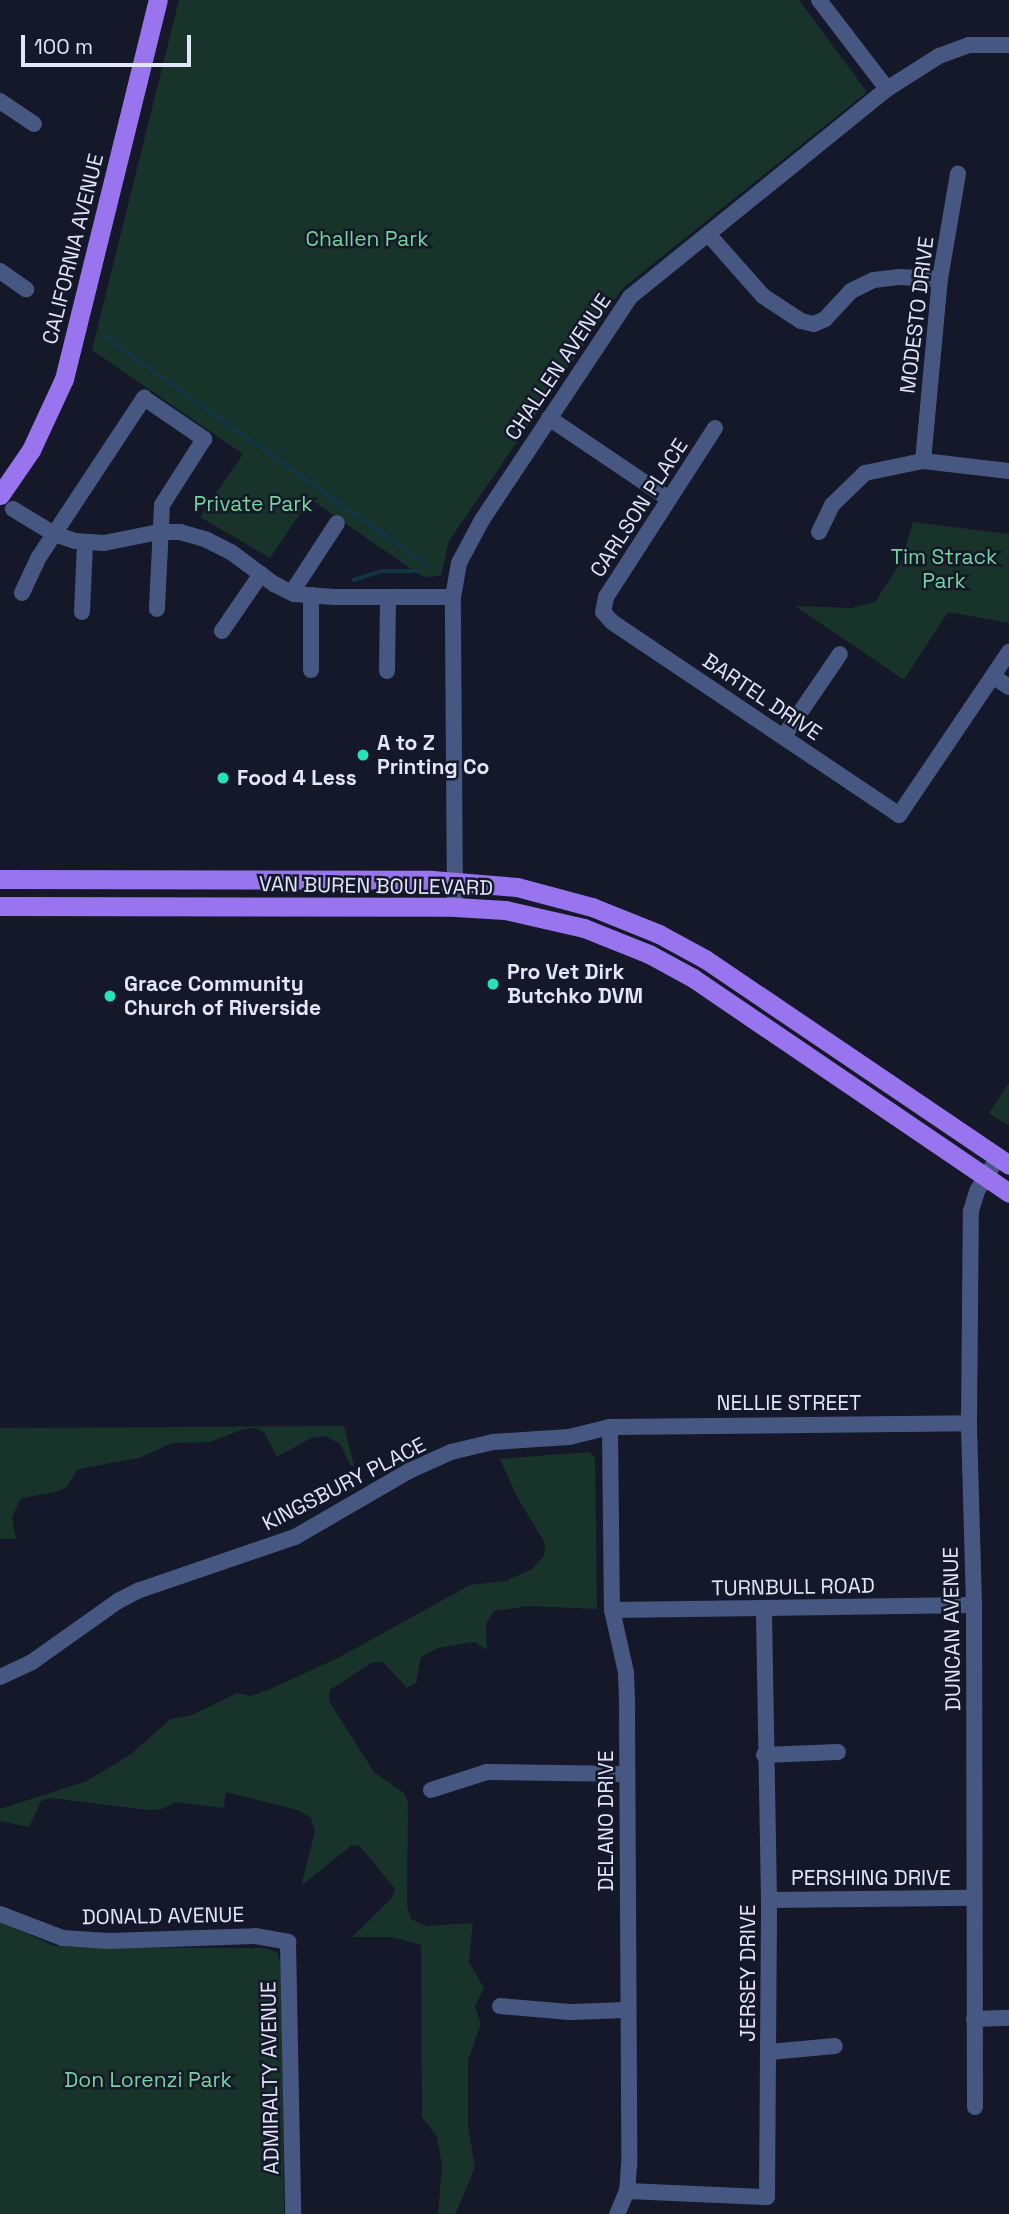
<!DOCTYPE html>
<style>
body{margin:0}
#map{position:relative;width:1009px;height:2214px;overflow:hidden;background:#151829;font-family:"Space Grotesk",sans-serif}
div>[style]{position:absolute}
.green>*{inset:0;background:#183329}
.stream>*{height:3.5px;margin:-1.75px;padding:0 1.75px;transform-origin:1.75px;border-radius:1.75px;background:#123544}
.minor>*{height:16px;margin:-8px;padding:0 8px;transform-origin:8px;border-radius:8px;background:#465882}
.major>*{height:19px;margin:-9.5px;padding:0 9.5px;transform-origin:9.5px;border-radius:9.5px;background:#9875ee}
.dots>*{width:19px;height:19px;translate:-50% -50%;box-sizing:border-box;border:4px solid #151829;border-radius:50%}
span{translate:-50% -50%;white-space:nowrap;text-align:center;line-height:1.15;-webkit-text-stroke:5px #151829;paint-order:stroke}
.park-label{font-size:21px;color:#74d49c}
.street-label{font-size:21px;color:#e1e7fb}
.poi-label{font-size:21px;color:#e1e7fb;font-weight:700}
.left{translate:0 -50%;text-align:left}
.scale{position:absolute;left:21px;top:35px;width:170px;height:32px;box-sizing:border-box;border:4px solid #e1e7fb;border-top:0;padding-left:9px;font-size:21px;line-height:24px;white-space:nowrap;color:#e1e7fb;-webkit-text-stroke:5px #151829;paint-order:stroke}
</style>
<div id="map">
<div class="green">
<i style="clip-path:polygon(179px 0,799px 0,867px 92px,623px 288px,449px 541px,441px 576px,423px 577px,310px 499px,270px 558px,200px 517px,243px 454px,92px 350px)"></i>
<i style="clip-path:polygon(913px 522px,1009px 534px,1009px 623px,948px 612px,904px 680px,795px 606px,851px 608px,875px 602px,901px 562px)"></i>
<i style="clip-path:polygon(1008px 1084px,1009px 1085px,1009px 1126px,989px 1113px)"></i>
<i style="clip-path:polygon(344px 1426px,354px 1466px,351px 1466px,340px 1444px,325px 1436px,311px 1438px,277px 1457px,265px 1433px,256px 1428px,244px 1429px,210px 1442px,172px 1443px,139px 1458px,83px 1468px,77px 1470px,67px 1487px,56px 1492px,21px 1498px,12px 1517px,16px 1539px,0 1539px,0 1428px)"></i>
<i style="clip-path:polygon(589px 1452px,595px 1458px,597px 1609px,528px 1606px,494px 1611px,486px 1624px,487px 1650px,475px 1642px,438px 1648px,421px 1657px,416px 1683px,407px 1688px,383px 1662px,371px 1663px,330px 1690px,329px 1701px,374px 1772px,404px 1793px,408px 1802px,407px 1905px,411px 1919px,426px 1926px,473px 1923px,469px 1962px,484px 1988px,475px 2006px,481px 2024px,468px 2060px,468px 2125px,475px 2168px,455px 2214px,438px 2214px,442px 2166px,437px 2137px,422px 2117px,421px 1945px,391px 1937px,352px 1937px,393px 1897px,395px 1889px,360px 1846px,352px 1845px,301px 1886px,315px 1831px,311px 1818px,298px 1810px,226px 1792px,224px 1808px,175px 1802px,162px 1809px,149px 1810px,51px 1798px,41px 1801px,29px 1827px,0 1821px,0 1809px,87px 1781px,131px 1754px,171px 1719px,192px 1715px,237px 1693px,250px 1696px,268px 1690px,340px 1657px,470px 1585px,506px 1581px,532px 1569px,544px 1556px,545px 1543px,517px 1497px,500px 1459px)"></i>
<i style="clip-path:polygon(0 1921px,52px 1945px,70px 1947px,266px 1948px,277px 1952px,282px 1967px,284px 2214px,0 2214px)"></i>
</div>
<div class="stream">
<i style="left:104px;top:336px;width:398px;rotate:35.3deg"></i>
<i style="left:354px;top:580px;width:29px;rotate:-18deg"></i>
<i style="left:382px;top:571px;width:36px"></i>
</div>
<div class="minor">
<i style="left:819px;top:0;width:112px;rotate:52.6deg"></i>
<i style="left:0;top:101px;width:41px;rotate:34.1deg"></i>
<i style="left:709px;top:235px;width:81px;rotate:48.5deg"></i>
<i style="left:763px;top:296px;width:45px;rotate:33.3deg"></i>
<i style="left:801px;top:321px;width:13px;rotate:13deg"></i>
<i style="left:814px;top:324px;width:12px;rotate:-24deg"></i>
<i style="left:825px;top:319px;width:38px;rotate:-47deg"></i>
<i style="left:851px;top:291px;width:25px;rotate:-26deg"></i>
<i style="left:874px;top:280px;width:24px;rotate:-7deg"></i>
<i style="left:898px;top:277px;width:42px;rotate:2.7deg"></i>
<i style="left:0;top:271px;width:32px;rotate:35deg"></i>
<i style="left:549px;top:418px;width:145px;rotate:34deg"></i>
<i style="left:715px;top:428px;width:201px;rotate:122.8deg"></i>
<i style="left:606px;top:597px;width:15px;rotate:101deg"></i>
<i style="left:603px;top:612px;width:13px;rotate:48deg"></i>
<i style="left:612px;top:622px;width:346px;rotate:33.9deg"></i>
<i style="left:899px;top:815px;width:197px;rotate:-56deg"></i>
<i style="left:923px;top:461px;width:183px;rotate:-84.7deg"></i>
<i style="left:940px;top:279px;width:107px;rotate:-80.3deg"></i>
<i style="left:13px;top:509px;width:48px;rotate:31.4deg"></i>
<i style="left:54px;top:534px;width:22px;rotate:18deg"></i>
<i style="left:75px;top:541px;width:29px;rotate:4deg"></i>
<i style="left:104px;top:543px;width:56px;rotate:-11.3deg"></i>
<i style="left:159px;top:532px;width:21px"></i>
<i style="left:180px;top:532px;width:26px;rotate:16deg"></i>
<i style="left:205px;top:539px;width:29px;rotate:27deg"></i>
<i style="left:231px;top:552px;width:54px;rotate:36.7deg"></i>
<i style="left:274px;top:584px;width:22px;rotate:27deg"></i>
<i style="left:294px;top:594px;width:40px;rotate:4.3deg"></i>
<i style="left:334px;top:597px;width:119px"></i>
<i style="left:819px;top:532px;width:30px;rotate:-64deg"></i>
<i style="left:832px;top:505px;width:46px;rotate:-44.1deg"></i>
<i style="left:865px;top:473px;width:59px;rotate:-11.7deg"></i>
<i style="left:923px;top:461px;width:87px;rotate:6.6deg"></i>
<i style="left:292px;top:592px;width:82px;rotate:-56.9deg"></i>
<i style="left:22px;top:593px;width:40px;rotate:-65deg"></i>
<i style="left:39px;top:557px;width:191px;rotate:-56.6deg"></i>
<i style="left:144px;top:398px;width:73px;rotate:34.3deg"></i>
<i style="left:204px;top:439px;width:78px;rotate:122.5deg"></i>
<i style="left:162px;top:505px;width:104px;rotate:92.8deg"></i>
<i style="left:82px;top:612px;width:70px;rotate:-87.5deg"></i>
<i style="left:222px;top:631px;width:69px;rotate:-55.6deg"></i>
<i style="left:311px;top:670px;width:75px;rotate:-90deg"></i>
<i style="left:387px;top:671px;width:74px;rotate:-89.2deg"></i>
<i style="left:993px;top:676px;width:19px;rotate:35deg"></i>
<i style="left:784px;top:736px;width:99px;rotate:-55.7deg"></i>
<i style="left:455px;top:907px;width:310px;rotate:-90.4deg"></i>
<i style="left:453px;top:597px;width:35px;rotate:-80deg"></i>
<i style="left:459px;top:563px;width:49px;rotate:-61.9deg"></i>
<i style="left:482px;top:520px;width:268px;rotate:-56.4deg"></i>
<i style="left:630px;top:297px;width:331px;rotate:-39deg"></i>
<i style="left:887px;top:89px;width:62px;rotate:-32.4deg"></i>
<i style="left:939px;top:56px;width:32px;rotate:-20deg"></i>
<i style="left:969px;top:45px;width:40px"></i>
<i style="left:610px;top:1427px;width:183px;rotate:89.4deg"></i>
<i style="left:612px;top:1610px;width:64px;rotate:77.3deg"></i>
<i style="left:626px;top:1672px;width:37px;rotate:88deg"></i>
<i style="left:627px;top:1709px;width:456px;rotate:89.7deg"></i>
<i style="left:629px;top:2165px;width:26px;rotate:94deg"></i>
<i style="left:627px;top:2191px;width:25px;rotate:113deg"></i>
<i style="left:612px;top:1610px;width:362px;rotate:-0.8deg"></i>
<i style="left:0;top:1677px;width:35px;rotate:-25deg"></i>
<i style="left:32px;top:1662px;width:105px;rotate:-35.3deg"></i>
<i style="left:118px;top:1601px;width:25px;rotate:-27deg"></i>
<i style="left:140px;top:1590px;width:164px;rotate:-18.9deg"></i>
<i style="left:295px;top:1537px;width:132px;rotate:-30.1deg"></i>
<i style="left:409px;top:1471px;width:46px;rotate:-24.3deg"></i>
<i style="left:451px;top:1452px;width:43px;rotate:-13.4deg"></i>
<i style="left:493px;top:1442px;width:76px;rotate:-3.8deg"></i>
<i style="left:569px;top:1437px;width:42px;rotate:-13.7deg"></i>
<i style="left:610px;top:1427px;width:359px;rotate:-0.6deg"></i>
<i style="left:764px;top:1755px;width:74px;rotate:-2.3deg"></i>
<i style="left:431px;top:1790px;width:59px;rotate:-17.8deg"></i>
<i style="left:487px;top:1772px;width:139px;rotate:0.8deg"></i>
<i style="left:769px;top:1900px;width:205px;rotate:-0.6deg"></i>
<i style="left:0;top:1914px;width:67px;rotate:20.9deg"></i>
<i style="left:63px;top:1938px;width:45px;rotate:3.8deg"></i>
<i style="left:108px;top:1941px;width:147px;rotate:-1.9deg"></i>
<i style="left:255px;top:1936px;width:34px;rotate:10deg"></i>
<i style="left:288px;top:1942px;width:272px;rotate:88.9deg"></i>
<i style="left:500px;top:2006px;width:70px;rotate:4.9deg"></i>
<i style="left:570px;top:2012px;width:57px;rotate:-2deg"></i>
<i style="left:974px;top:2019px;width:35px;rotate:-2deg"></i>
<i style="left:769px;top:2052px;width:66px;rotate:-5.2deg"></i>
<i style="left:975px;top:2107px;width:502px;rotate:-90.11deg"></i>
<i style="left:974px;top:1605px;width:182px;rotate:-91.6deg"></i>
<i style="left:969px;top:1423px;width:212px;rotate:-89.5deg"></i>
<i style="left:971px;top:1211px;width:21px;rotate:-73deg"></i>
<i style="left:977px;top:1191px;width:39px;rotate:-58deg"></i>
<i style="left:627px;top:2191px;width:140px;rotate:2.5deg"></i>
<i style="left:767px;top:2197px;width:297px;rotate:-89.6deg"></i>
<i style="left:769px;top:1900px;width:292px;rotate:-91deg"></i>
</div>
<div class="major">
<i style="left:0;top:495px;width:55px;rotate:-55.4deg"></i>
<i style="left:31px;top:450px;width:78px;rotate:-65.1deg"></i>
<i style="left:64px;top:379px;width:390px;rotate:-76.1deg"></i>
<i style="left:0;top:879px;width:432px;rotate:0.1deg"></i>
<i style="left:432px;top:880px;width:85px;rotate:4.7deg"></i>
<i style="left:517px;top:887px;width:78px;rotate:14.9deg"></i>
<i style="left:592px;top:907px;width:72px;rotate:21.9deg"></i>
<i style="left:659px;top:934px;width:52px;rotate:28.5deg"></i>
<i style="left:705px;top:959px;width:367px;rotate:34.1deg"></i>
<i style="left:0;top:906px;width:455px;rotate:0.1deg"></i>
<i style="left:455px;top:907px;width:50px;rotate:3.4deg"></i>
<i style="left:505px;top:910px;width:81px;rotate:12.8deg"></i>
<i style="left:584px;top:928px;width:70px;rotate:21.8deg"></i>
<i style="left:649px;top:954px;width:50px;rotate:28.6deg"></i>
<i style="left:693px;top:978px;width:382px;rotate:34.2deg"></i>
</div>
<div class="dots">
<i style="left:363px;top:755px;background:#25e3b6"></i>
<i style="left:223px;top:778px;background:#25e3b6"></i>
<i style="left:493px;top:984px;background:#25e3b6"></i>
<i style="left:110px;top:996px;background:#25e3b6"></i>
</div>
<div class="park-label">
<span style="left:367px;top:239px">Challen Park</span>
<span style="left:253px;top:504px">Private Park</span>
<span style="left:944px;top:569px">Tim Strack<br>Park</span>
<span style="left:148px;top:2080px">Don Lorenzi Park</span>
</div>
<div class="street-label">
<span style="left:73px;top:249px;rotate:-76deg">CALIFORNIA AVENUE</span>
<span style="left:917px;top:315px;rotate:-83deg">MODESTO DRIVE</span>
<span style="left:558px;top:367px;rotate:-56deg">CHALLEN AVENUE</span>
<span style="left:639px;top:508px;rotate:-57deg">CARLSON PLACE</span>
<span style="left:762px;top:697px;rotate:34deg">BARTEL DRIVE</span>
<span style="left:376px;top:886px;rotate:1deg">VAN BUREN BOULEVARD</span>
<span style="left:789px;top:1403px">NELLIE STREET</span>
<span style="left:344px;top:1484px;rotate:-27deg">KINGSBURY PLACE</span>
<span style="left:793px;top:1587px;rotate:-1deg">TURNBULL ROAD</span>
<span style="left:952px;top:1629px;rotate:-91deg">DUNCAN AVENUE</span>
<span style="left:606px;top:1821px;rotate:-90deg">DELANO DRIVE</span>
<span style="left:871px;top:1878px">PERSHING DRIVE</span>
<span style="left:163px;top:1916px;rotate:-1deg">DONALD AVENUE</span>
<span style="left:748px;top:1973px;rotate:-90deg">JERSEY DRIVE</span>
<span style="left:270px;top:2078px;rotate:-91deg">ADMIRALTY AVENUE</span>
</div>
<div class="poi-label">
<span class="left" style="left:377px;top:755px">A to Z<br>Printing Co</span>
<span class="left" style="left:237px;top:778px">Food 4 Less</span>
<span class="left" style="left:507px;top:984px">Pro Vet Dirk<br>Butchko DVM</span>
<span class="left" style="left:124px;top:996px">Grace Community<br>Church of Riverside</span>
</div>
<div class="scale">100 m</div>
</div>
